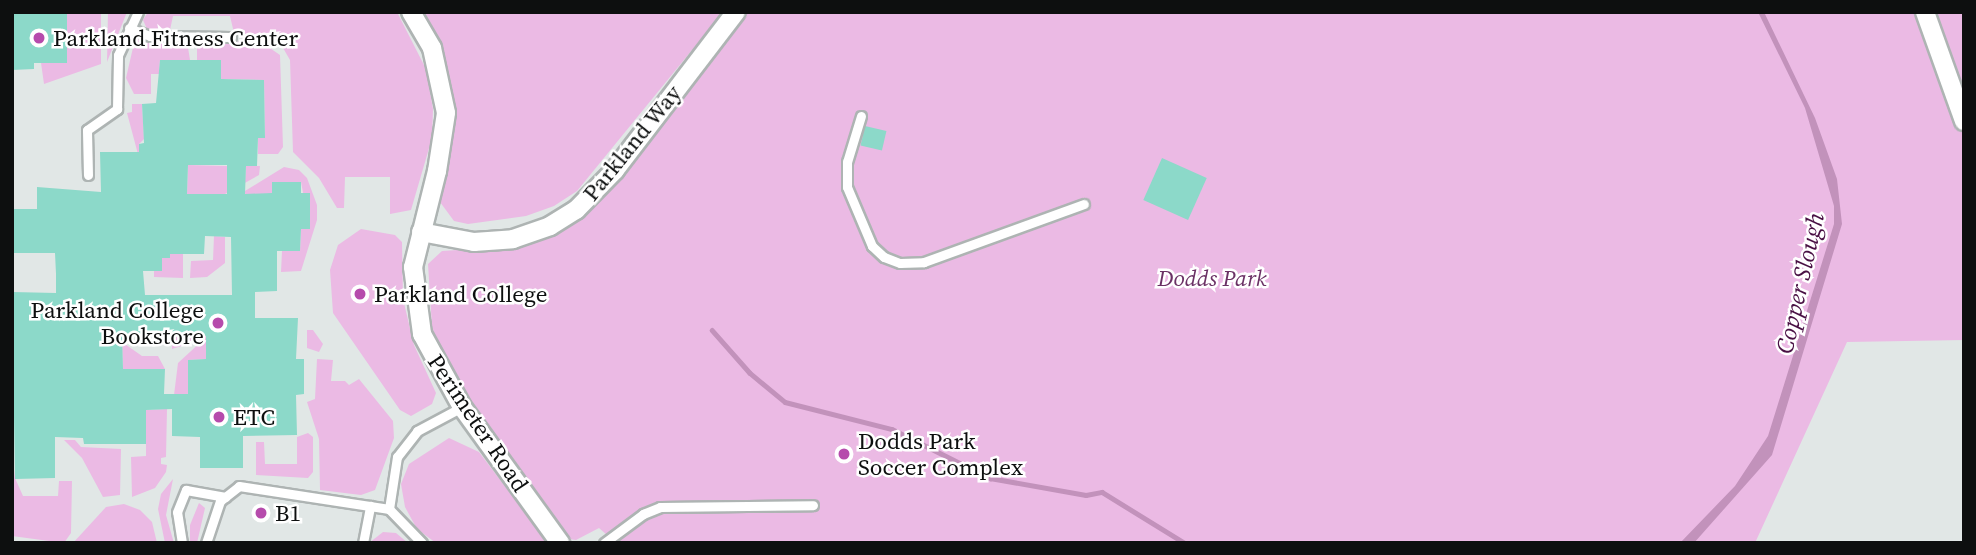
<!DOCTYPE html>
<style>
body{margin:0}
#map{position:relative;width:1976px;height:555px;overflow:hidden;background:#e1e7e6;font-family:"Source Serif 4",serif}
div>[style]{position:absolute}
.green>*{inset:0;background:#ebbae4}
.water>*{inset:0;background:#c292bb}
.stream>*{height:4.5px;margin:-2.25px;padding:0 2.25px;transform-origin:2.25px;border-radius:2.25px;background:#c292bb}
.building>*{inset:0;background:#8cd9c9;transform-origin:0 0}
.roads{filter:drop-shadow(2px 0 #aeb4b3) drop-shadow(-2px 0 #aeb4b3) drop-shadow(0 2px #aeb4b3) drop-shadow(0 -2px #aeb4b3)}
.lane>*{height:9px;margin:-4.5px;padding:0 4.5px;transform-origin:4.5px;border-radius:4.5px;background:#fff}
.street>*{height:18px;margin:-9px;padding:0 9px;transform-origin:9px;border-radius:9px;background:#fff}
.dots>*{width:19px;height:19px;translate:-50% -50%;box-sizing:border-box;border:4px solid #fff;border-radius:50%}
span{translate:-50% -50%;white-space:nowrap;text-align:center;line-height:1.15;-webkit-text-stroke:5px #fff;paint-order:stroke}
.poi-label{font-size:23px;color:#0d0f0f}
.left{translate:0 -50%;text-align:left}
.right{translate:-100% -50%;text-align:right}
.street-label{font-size:23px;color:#0d0f0f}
.park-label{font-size:23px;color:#6b3165;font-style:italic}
.water-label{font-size:24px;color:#491044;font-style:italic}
.frame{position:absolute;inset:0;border:14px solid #0d0f0f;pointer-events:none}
</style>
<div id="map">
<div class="green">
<i style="clip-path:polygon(67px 12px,101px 12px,101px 64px,44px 84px,41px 63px,67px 63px)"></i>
<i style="clip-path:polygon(108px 12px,127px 12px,107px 62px)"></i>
<i style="clip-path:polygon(148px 12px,397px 12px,426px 69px,433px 109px,432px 138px,411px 210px,390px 214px,390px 177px,345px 177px,344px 208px,337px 208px,319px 178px,293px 152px,290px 60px,279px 41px,234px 33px,230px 16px,173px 16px,170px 30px,147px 29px,143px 20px)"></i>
<i style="clip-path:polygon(421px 12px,1964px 12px,1964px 340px,1847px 342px,1755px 543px,616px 543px,599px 528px,576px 540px,569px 539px,451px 377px,432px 327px,428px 264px,442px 251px,489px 248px,549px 234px,710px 58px,692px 50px,577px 191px,554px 206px,526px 216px,468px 224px,454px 221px,440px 202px,452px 125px,451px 88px,443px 54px)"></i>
<i style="clip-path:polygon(135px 39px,187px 41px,190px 60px,160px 60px,159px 74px,151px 74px,151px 94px,134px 94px,126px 78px)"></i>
<i style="clip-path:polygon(197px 41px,261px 42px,280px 55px,283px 147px,278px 154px,258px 154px,258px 138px,265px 138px,264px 80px,225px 79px,220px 85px,221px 60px,197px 60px)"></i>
<i style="clip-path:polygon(132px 104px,142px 104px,144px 139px,139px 144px,139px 158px,127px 113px,132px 112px)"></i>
<i style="clip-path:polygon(188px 165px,227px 166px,227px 181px,245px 181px,246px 166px,260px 166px,259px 175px,225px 194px,187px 194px)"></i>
<i style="clip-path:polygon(284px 167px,299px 170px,307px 178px,317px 205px,317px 220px,301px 271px,281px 272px,282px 251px,300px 251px,301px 229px,310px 229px,301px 182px,272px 200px,240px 194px)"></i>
<i style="clip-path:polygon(361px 229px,395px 235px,402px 242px,403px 299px,414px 345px,436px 393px,432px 404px,411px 416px,400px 410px,333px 313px,330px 270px,338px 245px)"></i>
<i style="clip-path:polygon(214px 236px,225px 237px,225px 263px,207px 277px,190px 278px,191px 261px,213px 260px)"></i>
<i style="clip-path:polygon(170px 254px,183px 254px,183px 278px,154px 277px,154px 271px,162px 271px,162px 258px)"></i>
<i style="clip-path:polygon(190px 303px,195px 331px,191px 343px,172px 349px,172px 337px,189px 336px)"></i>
<i style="clip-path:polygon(208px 303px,206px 359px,188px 360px,188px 394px,174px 395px,178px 363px,203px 340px)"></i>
<i style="clip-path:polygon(307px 330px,313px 330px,323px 344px,319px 352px,307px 348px)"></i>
<i style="clip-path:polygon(122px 342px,142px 356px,158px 356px,165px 369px,123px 369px)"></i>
<i style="clip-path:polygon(317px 359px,333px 360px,331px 381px,345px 381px,349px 385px,359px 379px,393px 421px,394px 438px,375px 490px,361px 495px,320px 490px,319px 439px,307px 402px,315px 399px)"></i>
<i style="clip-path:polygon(167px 409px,166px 457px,161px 458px,161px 464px,167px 465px,166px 472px,155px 488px,132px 497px,131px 457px,146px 456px,146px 410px)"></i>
<i style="clip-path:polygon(308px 433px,313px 437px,313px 472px,308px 478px,256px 475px,256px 442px,264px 442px,265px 464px,297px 464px,297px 437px)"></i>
<i style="clip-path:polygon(449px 438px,479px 452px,548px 543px,436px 543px,417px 529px,405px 507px,401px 484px,409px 464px)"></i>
<i style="clip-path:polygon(64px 440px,75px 440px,81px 447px,121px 449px,120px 495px,103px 497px,82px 458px)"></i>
<i style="clip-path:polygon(12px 454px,15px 478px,23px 496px,58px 496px,59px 481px,72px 481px,71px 533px,64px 543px,12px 536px)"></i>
<i style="clip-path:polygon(173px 479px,166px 515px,174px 543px,165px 543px,158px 509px,161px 494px)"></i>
<i style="clip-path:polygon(199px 503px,205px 508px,197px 543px,190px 543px,190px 525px)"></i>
<i style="clip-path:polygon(124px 504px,140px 510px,152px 522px,157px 543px,73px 543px,106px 507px)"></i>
<i style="clip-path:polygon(383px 532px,396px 533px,408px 543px,369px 543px)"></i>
</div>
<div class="water">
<i style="clip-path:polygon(1758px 12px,1764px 12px,1815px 118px,1837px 179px,1842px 224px,1772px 455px,1694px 543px,1680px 543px,1735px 486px,1768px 436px,1834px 224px,1834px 206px,1805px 108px)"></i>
</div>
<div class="stream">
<i style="left:712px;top:330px;width:57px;rotate:48.5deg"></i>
<i style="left:750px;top:373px;width:45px;rotate:39.6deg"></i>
<i style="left:785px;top:402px;width:110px;rotate:14.2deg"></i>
<i style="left:892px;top:429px;width:110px;rotate:26.6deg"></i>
<i style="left:990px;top:478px;width:97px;rotate:10deg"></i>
<i style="left:1086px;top:495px;width:16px;rotate:-11deg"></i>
<i style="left:1102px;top:492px;width:97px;rotate:31.6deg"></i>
</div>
<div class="building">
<i style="clip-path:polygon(12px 12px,67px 12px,67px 63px,34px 63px,34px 69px,12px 70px)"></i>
<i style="clip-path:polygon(evenodd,160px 60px,221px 60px,221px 79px,264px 80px,265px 138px,258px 138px,257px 166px,246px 166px,245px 194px,272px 193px,272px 182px,301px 182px,301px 193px,310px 193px,310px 229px,301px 229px,300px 251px,277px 251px,277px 291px,255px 292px,255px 318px,298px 318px,296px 359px,304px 359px,304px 394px,296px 395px,297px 435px,243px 436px,243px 468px,200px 468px,200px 437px,172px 436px,172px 409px,146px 410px,146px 444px,84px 444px,83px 438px,55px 437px,55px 478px,15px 479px,12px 292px,56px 293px,56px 274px,55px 253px,12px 253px,12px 209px,37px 209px,37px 187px,101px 192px,100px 152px,139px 152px,139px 144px,144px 143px,142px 104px,156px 103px,160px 60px,188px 165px,227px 165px,227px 194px,187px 194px,188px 165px,160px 60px,205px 236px,231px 237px,232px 295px,145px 295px,143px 271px,162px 271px,162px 258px,170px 258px,170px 254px,204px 254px,205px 236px,160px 60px,122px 334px,206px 336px,206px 359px,188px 360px,188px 394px,164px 394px,165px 369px,123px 369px,122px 334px)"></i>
<i style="left:865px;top:126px;width:22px;height:20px;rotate:13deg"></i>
<i style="left:1162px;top:158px;width:49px;height:46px;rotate:24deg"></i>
</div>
<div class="roads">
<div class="lane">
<i style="left:129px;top:28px;width:22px;rotate:21deg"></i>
<i style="left:150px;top:36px;width:81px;rotate:0.7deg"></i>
<i style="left:861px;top:116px;width:48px;rotate:106.9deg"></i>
<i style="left:847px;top:162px;width:25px;rotate:90deg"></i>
<i style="left:847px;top:187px;width:64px;rotate:67deg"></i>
<i style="left:872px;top:246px;width:16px;rotate:43deg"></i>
<i style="left:884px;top:257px;width:17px;rotate:21deg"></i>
<i style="left:900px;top:263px;width:24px;rotate:-2deg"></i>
<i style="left:924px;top:262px;width:170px;rotate:-19.9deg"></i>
<i style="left:88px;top:175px;width:45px;rotate:-91.3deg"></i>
<i style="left:87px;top:130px;width:37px;rotate:-35deg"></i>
<i style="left:117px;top:109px;width:54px;rotate:-88.9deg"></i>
<i style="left:118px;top:55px;width:47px;rotate:-65.1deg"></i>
<i style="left:182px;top:543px;width:31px;rotate:-99deg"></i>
<i style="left:177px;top:512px;width:24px;rotate:-68deg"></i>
<i style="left:186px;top:490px;width:40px;rotate:10deg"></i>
<i style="left:206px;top:543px;width:44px;rotate:-71.6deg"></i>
<i style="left:220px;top:501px;width:24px;rotate:-38deg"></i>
<i style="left:239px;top:486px;width:152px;rotate:8.7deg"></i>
<i style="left:363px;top:543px;width:38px;rotate:-79deg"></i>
<i style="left:422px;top:543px;width:47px;rotate:-134.1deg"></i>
<i style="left:389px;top:509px;width:53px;rotate:-81.3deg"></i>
<i style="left:397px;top:457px;width:33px;rotate:-52deg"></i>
<i style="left:417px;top:431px;width:51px;rotate:-28.1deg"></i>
<i style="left:604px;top:543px;width:49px;rotate:-36.6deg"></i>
<i style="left:643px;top:514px;width:18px;rotate:-22deg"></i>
<i style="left:660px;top:507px;width:153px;rotate:-0.7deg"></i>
</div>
<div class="street">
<i style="left:411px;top:12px;width:42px;rotate:59.7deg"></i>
<i style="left:432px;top:48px;width:66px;rotate:77.8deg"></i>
<i style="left:446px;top:113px;width:59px;rotate:98.8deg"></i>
<i style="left:437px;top:171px;width:99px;rotate:104deg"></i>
<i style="left:413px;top:267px;width:68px;rotate:82.3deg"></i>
<i style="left:422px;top:334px;width:83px;rotate:61.3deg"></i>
<i style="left:462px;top:407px;width:168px;rotate:54.2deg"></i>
<i style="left:1925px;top:12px;width:116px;rotate:70.3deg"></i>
<i style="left:421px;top:232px;width:54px;rotate:10.7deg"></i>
<i style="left:474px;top:242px;width:39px;rotate:-4deg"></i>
<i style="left:513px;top:239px;width:39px;rotate:-19deg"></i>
<i style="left:550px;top:226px;width:31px;rotate:-32deg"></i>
<i style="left:576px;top:210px;width:56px;rotate:-45.7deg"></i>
<i style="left:615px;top:170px;width:199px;rotate:-52.6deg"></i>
</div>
</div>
<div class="dots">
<i style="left:39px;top:38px;background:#b64bac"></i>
<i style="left:360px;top:294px;background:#b64bac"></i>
<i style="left:218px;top:323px;background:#b64bac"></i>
<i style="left:219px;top:417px;background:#b64bac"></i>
<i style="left:844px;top:454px;background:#b64bac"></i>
<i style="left:261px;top:513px;background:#b64bac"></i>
</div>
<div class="poi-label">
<span class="left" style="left:53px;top:38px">Parkland Fitness Center</span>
<span class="left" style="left:374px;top:294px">Parkland College</span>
<span class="right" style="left:204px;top:323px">Parkland College<br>Bookstore</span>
<span class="left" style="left:233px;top:417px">ETC</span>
<span class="left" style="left:858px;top:454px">Dodds Park<br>Soccer Complex</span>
<span class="left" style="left:275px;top:513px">B1</span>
</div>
<div class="street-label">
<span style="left:632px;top:143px;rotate:-51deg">Parkland Way</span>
<span style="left:478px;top:423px;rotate:56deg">Perimeter Road</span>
</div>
<div class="park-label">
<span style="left:1212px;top:278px">Dodds Park</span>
</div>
<div class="water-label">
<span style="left:1800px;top:283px;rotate:-77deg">Copper Slough</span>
</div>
<div class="frame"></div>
</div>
